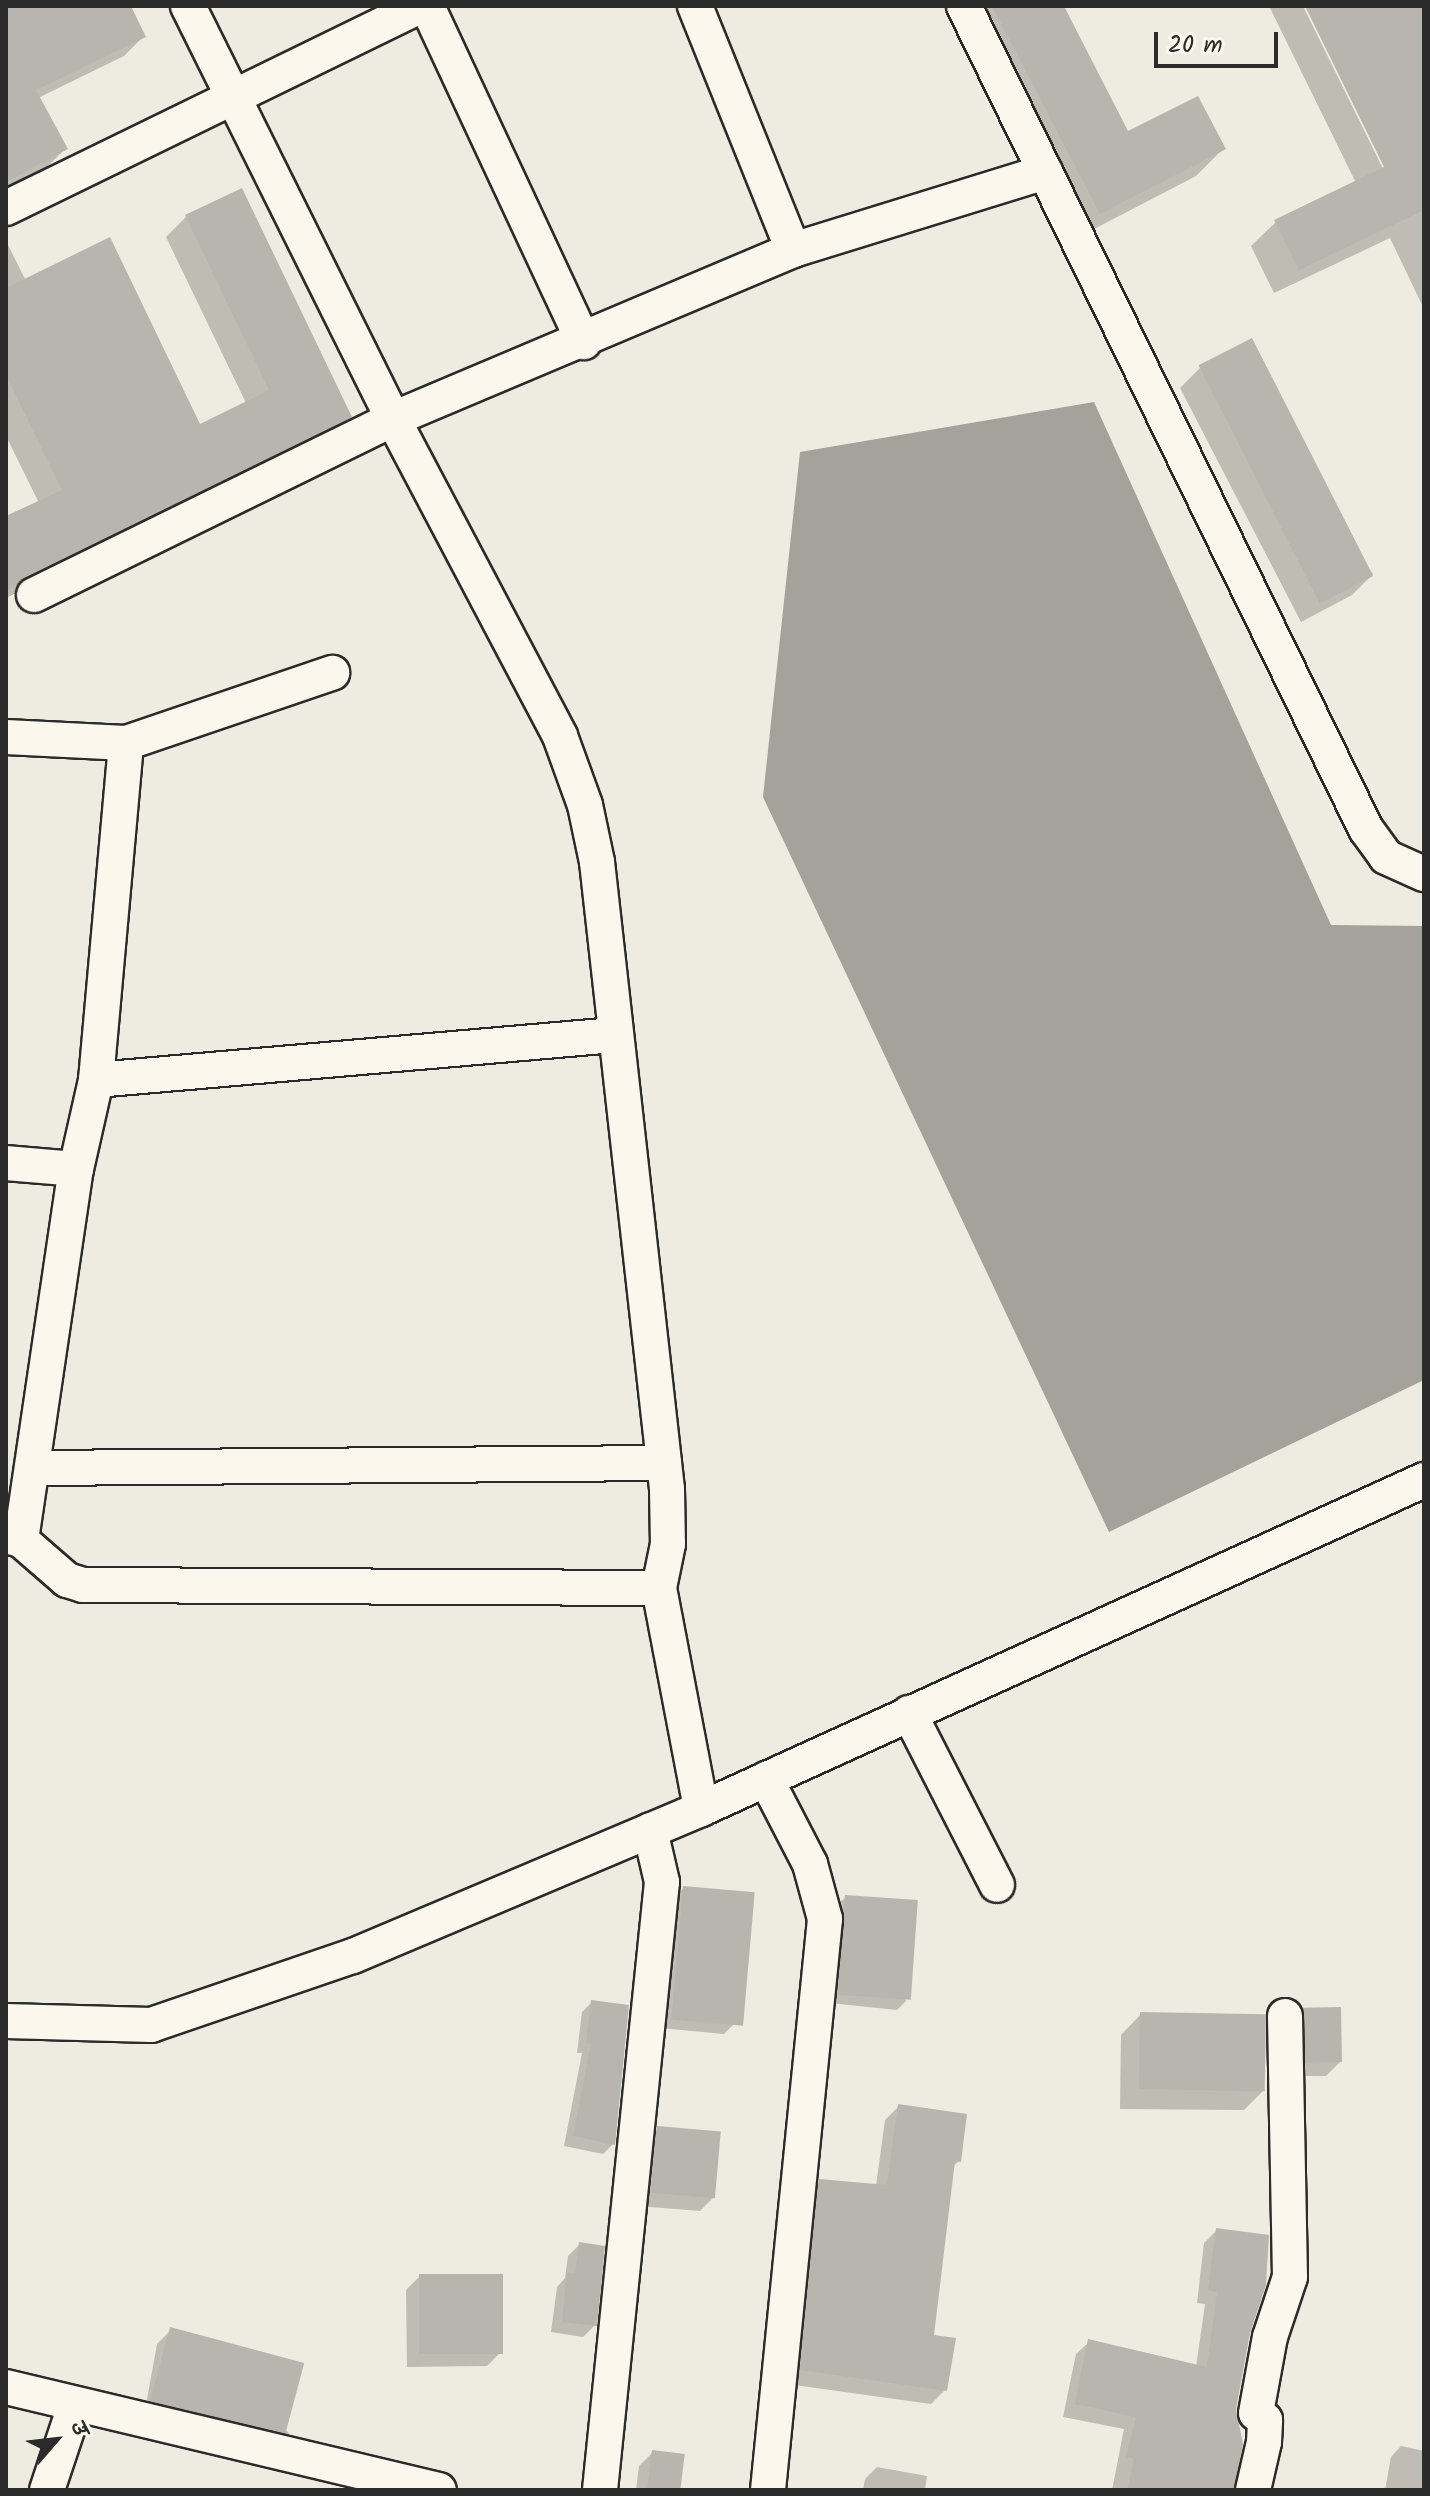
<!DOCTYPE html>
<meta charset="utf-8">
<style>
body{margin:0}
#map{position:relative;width:1430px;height:2496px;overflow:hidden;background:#eeebe0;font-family:Kalam,"Playpen Sans Deva",sans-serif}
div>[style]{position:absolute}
.water>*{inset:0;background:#a4a29a}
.shadow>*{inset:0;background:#0003}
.building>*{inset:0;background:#b8b5ae;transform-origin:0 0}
.roads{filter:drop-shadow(2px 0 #2b2b2b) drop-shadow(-2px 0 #2b2b2b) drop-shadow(0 2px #2b2b2b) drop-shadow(0 -2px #2b2b2b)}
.street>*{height:34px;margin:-17px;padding:0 17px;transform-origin:17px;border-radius:17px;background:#fbf7ec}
span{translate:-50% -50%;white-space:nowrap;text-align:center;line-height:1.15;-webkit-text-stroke:7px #fbf7ec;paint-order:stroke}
.frame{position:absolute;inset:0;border:8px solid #2b2b2b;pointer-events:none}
.north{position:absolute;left:16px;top:2400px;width:80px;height:80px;-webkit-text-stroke:6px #fbf7ec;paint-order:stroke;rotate:62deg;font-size:22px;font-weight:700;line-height:32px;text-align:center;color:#2b2b2b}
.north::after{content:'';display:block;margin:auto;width:28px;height:36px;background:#2b2b2b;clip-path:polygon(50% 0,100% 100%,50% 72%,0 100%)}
.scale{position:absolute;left:1154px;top:32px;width:124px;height:36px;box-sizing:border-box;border:4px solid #2b2b2b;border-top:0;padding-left:10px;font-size:24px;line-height:28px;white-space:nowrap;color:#2b2b2b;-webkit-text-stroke:6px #fbf7ec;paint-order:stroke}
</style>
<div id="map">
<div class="water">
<i style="clip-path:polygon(1094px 402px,1331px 925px,1424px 926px,1424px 1380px,1109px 1532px,763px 797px,800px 452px)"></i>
</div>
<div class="shadow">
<i style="clip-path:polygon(6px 6px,129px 6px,144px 36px,124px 56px,38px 98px,65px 149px,45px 169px,6px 190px)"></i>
<i style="clip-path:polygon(952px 6px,1061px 6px,1128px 134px,1223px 149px,1196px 176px,1073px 240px)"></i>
<i style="clip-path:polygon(1269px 6px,1303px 6px,1387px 177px,1390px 175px,1307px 6px,1424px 6px,1424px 309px,1390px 238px,1274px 293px,1251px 246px,1276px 222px,1356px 183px)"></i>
<i style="clip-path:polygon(186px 217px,350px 416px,330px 436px,6px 598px,6px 518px,39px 503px,6px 436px,6px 241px,26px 281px,199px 426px,246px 403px,166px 237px)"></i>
<i style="clip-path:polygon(1200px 368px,1373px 574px,1352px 595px,1301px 622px,1180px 388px)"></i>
<i style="clip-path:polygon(684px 1888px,735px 2023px,724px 2034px,661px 2028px,673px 1898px)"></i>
<i style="clip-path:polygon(846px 1897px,906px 2001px,897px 2010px,830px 2003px,837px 1905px)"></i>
<i style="clip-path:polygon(592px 2002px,613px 2144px,603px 2154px,564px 2146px,582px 2053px,577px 2053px,582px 2012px)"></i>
<i style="clip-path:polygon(1304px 2010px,1340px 2062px,1326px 2076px,1293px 2076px,1290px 2024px)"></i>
<i style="clip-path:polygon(1141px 2014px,1264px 2090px,1244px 2110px,1120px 2109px,1121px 2035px)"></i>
<i style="clip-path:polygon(899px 2106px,959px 2161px,952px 2167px,932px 2336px,945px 2390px,931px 2404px,787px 2384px,806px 2195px,820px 2181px,876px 2186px,885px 2120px)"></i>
<i style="clip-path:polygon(658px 2128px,714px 2197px,700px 2211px,638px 2206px,644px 2142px)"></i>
<i style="clip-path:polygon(1217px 2230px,1248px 2333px,1234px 2409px,1233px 2490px,1112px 2490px,1124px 2429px,1063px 2417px,1076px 2354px,1089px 2342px,1196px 2367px,1205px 2304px,1197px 2303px,1204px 2243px)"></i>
<i style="clip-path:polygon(580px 2244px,595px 2325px,583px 2337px,551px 2332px,557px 2287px,565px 2278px,568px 2256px)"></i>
<i style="clip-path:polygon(420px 2276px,501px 2352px,487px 2366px,407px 2367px,406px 2290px)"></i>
<i style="clip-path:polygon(171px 2330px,289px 2433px,275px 2447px,144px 2416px,157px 2344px)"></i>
<i style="clip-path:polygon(1401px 2446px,1424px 2451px,1424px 2490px,1385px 2490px,1391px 2457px)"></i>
<i style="clip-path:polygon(653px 2452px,680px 2490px,636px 2490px,639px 2466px)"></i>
<i style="clip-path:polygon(877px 2467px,927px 2476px,925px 2490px,863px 2490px,865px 2479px)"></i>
</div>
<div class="building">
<i style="clip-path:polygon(6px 6px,131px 6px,146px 37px,36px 90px,68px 149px,6px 182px)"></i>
<i style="clip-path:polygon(992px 6px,1064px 6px,1128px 131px,1198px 96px,1226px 149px,1100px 214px)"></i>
<i style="clip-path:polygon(1305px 6px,1424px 6px,1424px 210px,1299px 270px,1274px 220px,1384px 167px)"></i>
<i style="clip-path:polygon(242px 188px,352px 417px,25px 577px,6px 592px,6px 516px,62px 490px,6px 375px,6px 288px,110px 237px,200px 424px,269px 390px,185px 215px)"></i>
<i style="left:1252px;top:338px;width:267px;height:60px;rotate:63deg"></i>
<i style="left:683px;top:1886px;width:72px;height:134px;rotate:5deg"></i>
<i style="left:845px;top:1895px;width:73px;height:100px;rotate:4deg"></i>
<i style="clip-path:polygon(591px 2000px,629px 2005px,615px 2145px,573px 2136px,591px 2044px,586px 2043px)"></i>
<i style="left:1341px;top:2007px;width:55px;height:38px;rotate:89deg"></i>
<i style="left:1140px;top:2012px;width:126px;height:77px;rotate:1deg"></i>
<i style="clip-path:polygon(898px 2104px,967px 2114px,961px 2162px,955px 2161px,934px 2335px,956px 2338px,947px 2391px,800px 2370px,819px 2179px,887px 2185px)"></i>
<i style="left:657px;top:2126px;width:64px;height:67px;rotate:5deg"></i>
<i style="clip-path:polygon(1216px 2228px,1269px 2235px,1266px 2285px,1250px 2333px,1236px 2409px,1243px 2444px,1234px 2490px,1127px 2490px,1134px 2459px,1126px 2457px,1136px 2417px,1075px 2404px,1088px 2339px,1207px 2367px,1217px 2292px,1208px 2290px)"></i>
<i style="clip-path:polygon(579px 2242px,605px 2246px,597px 2326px,562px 2322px,567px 2273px,575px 2274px)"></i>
<i style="left:419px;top:2274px;width:84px;height:80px"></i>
<i style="left:170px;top:2327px;width:139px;height:76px;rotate:15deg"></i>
<i style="left:652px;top:2450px;width:33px;height:40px;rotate:7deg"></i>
</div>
<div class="roads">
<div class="street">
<i style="left:188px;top:6px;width:461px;rotate:63.6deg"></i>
<i style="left:393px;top:419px;width:358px;rotate:62.2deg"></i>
<i style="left:560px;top:736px;width:73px;rotate:70.1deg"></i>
<i style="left:585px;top:805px;width:58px;rotate:78.1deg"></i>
<i style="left:597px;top:862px;width:631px;rotate:83.63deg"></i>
<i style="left:667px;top:1489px;width:55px;rotate:89deg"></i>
<i style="left:668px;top:1544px;width:45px;rotate:101.6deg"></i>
<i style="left:659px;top:1588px;width:225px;rotate:79.2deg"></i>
<i style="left:427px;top:6px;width:371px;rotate:65deg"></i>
<i style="left:695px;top:6px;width:263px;rotate:68.1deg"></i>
<i style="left:964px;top:6px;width:916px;rotate:63.97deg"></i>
<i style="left:1366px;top:829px;width:34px;rotate:54deg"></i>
<i style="left:1386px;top:857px;width:42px;rotate:24.1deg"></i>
<i style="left:6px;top:208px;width:462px;rotate:-26deg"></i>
<i style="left:34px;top:595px;width:400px;rotate:-26.1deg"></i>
<i style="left:393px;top:419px;width:434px;rotate:-22.9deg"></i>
<i style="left:793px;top:250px;width:264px;rotate:-17.2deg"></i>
<i style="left:6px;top:737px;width:120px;rotate:2.9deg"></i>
<i style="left:126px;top:743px;width:218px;rotate:-18.8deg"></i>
<i style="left:96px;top:1080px;width:338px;rotate:-84.9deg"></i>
<i style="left:6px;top:1163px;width:70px;rotate:4.9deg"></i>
<i style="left:32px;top:1468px;width:632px;rotate:-0.45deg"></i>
<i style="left:6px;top:1536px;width:16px;rotate:15deg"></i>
<i style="left:21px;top:1540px;width:61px;rotate:41deg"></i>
<i style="left:67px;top:1580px;width:17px;rotate:17deg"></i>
<i style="left:83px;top:1585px;width:576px;rotate:0.3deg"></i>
<i style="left:21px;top:1540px;width:375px;rotate:-81.6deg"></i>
<i style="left:76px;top:1169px;width:91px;rotate:-77.3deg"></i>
<i style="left:96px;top:1080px;width:520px;rotate:-4.96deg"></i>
<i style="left:909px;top:1713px;width:193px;rotate:62.9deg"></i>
<i style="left:766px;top:1779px;width:96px;rotate:62.6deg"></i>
<i style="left:810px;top:1864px;width:57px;rotate:74.7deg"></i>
<i style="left:825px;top:1919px;width:574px;rotate:95.7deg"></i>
<i style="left:6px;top:2021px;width:145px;rotate:1.6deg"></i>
<i style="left:151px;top:2025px;width:213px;rotate:-18.9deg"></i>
<i style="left:353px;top:1956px;width:378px;rotate:-22.9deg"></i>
<i style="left:701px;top:1809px;width:794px;rotate:-24.47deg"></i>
<i style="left:6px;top:2387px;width:445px;rotate:13.4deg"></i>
<i style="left:47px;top:2490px;width:89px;rotate:-71.6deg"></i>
<i style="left:600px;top:2490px;width:611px;rotate:-84.18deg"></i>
<i style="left:662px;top:1882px;width:53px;rotate:-103deg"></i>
<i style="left:1253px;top:2490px;width:49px;rotate:-77.1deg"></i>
<i style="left:1264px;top:2442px;width:22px;rotate:-87deg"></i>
<i style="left:1265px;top:2420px;width:11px;rotate:-142deg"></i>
<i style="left:1256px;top:2413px;width:77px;rotate:-79.6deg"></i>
<i style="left:1270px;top:2337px;width:63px;rotate:-71.6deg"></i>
<i style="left:1290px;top:2277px;width:261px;rotate:-91.1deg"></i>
</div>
</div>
<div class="frame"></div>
<div class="north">उ</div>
<div class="scale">20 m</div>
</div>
